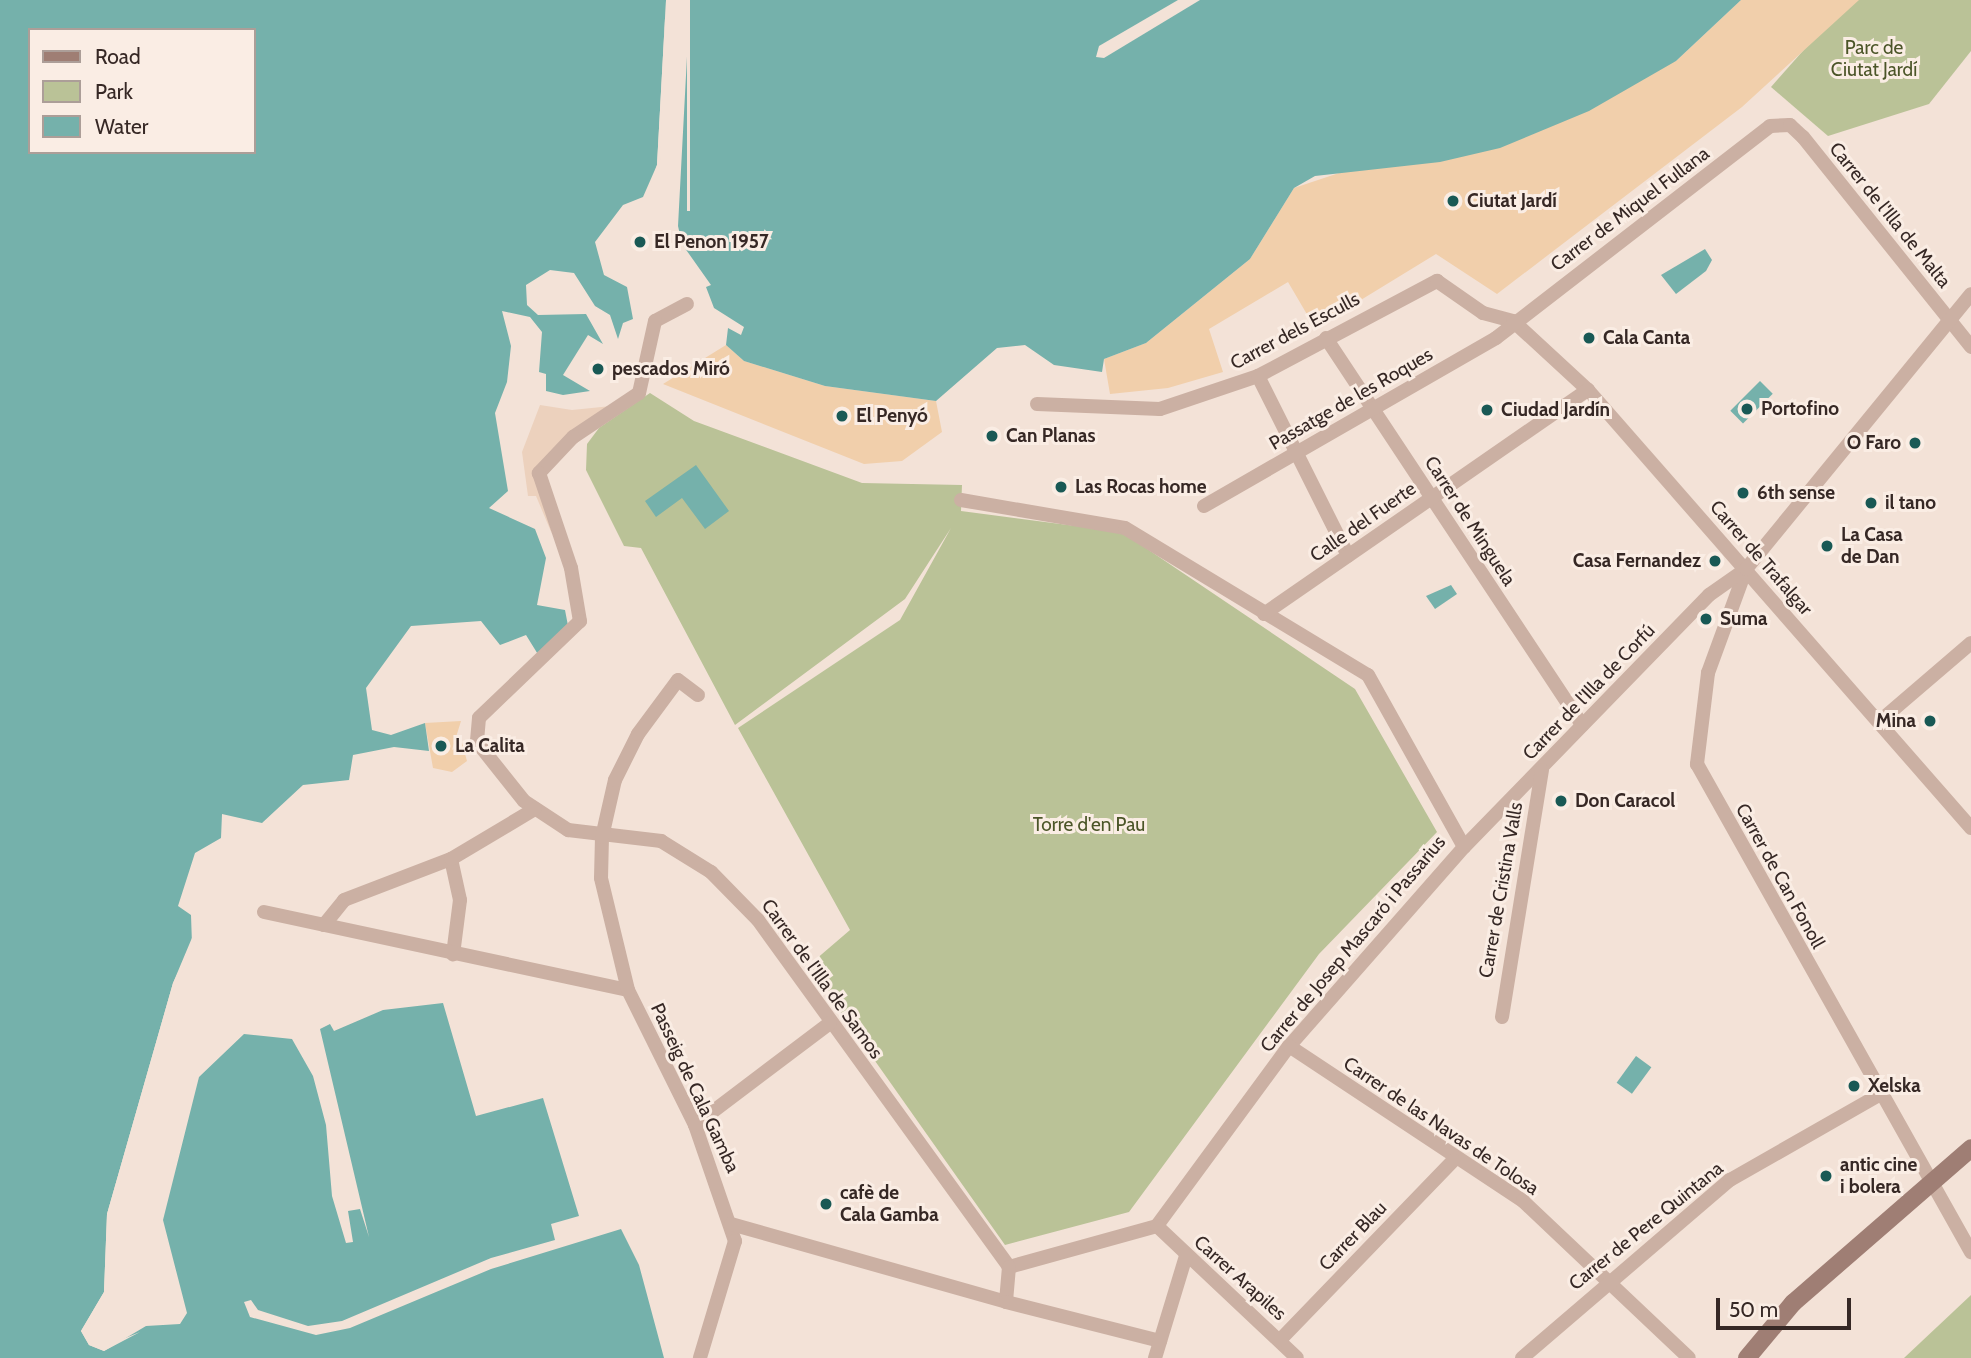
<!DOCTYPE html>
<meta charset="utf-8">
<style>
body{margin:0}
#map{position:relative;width:1971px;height:1358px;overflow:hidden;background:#f3e2d7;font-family:Cabin,sans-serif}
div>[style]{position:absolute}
.green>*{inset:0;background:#bac297}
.sand>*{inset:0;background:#f1cfab}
.plaza>*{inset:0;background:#ecd1bd}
.water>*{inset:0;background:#75b1ab;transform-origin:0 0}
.pier>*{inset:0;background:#f3e2d7;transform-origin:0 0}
.street>*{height:14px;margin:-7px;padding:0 7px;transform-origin:7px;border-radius:7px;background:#cbb0a3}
.secondary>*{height:18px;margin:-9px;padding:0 9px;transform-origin:9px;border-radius:9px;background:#9f7e74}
.dots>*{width:19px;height:19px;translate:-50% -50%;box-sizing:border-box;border:4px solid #faede4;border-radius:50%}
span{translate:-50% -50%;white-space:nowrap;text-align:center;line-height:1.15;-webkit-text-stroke:6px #faede4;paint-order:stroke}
.park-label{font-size:19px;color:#4b5528}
.poi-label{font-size:19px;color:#362825;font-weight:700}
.left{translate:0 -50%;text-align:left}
.right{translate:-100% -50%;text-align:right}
.street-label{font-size:19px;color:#362825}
.legend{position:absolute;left:28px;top:28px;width:228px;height:126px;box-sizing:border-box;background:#faede4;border:2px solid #ac9e98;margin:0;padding:9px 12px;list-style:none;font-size:21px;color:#362825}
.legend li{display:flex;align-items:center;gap:14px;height:35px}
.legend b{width:35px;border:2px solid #ac9e98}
.scale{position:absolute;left:1716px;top:1298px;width:135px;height:32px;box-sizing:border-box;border:4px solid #362825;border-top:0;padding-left:9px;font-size:21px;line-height:24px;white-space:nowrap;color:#362825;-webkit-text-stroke:5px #faede4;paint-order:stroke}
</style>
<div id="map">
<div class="green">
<i style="clip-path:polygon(1848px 0,1971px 0,1971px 51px,1929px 104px,1828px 136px,1771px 87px)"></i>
<i style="clip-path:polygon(650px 393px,694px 421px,862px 483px,962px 485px,961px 511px,1122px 532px,1355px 689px,1437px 832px,1319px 954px,1129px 1212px,1005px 1245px,808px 966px,850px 930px,738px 728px,900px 620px,951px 528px,905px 599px,735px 725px,641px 548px,624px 546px,586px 470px,587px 444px,599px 428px)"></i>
<i style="clip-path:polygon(1971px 1295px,1971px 1358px,1904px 1358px)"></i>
</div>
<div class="sand">
<i style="clip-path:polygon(1741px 0,1859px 0,1742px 107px,1497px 294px,1436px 254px,1315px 328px,1288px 282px,1209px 329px,1223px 372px,1168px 388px,1110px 394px,1104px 359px,1146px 343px,1250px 259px,1294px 188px,1676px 61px)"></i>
<i style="clip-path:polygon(726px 345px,744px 361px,825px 386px,936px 401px,942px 432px,902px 461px,864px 464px,663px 384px)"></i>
<i style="clip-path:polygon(461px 721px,452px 750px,462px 743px,467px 761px,452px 772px,433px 768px,425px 723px)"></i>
</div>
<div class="plaza">
<i style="clip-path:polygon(540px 405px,572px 410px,621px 405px,539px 473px,552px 534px,536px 496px,528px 496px,522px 452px)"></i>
</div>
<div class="water">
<i style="clip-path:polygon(evenodd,0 0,666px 0,657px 165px,643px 197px,623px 205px,595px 242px,604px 275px,627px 287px,633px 319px,623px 323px,618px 339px,610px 315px,595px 306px,574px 273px,550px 270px,526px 285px,527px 305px,538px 315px,586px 314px,603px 344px,588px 335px,563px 375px,590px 391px,563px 395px,546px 391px,546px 374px,539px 372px,542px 332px,530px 317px,502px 311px,511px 346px,507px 382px,495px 413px,508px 491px,489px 508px,535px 529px,546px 558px,537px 605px,565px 610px,569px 631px,539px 656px,526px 635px,500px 645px,481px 621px,411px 626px,366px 688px,372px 730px,391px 735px,425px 723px,429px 751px,394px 747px,353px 755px,349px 780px,303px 785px,262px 823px,222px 814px,221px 838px,195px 853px,178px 906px,191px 915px,192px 944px,173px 983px,107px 1214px,104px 1292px,81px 1331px,89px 1345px,104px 1351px,146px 1326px,180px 1324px,187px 1313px,163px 1220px,199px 1077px,244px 1034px,292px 1039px,313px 1076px,326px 1125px,332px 1196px,346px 1243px,353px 1242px,348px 1211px,360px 1209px,369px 1237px,320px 1029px,330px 1024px,334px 1031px,383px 1010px,443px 1003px,476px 1116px,543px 1098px,579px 1216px,551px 1224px,555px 1240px,491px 1258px,342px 1321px,308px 1326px,258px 1310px,251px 1300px,244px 1302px,250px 1317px,316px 1335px,350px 1328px,491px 1269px,621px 1229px,639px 1265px,664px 1358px,0 1358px,0 0,30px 30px,254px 30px,254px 152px,30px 152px,30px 30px)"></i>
<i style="clip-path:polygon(690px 0,1741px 0,1676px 61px,1589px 111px,1500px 148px,1440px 162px,1315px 176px,1294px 188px,1250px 259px,1146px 343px,1104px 359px,1102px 372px,1054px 365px,1025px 345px,997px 348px,936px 401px,825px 386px,744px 361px,726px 345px,728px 328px,741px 335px,744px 327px,714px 308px,706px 287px,711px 285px,682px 244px,678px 226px)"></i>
<i style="clip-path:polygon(1705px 249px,1712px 260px,1706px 271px,1676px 294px,1661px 275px)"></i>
<i style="left:1760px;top:381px;width:18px;height:42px;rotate:45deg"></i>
<i style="clip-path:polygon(696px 465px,729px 511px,705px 529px,682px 498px,656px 517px,645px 501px)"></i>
<i style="clip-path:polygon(1451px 585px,1457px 594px,1435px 609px,1426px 596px)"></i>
<i style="left:1636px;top:1056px;width:19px;height:33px;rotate:36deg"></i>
</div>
<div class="pier">
<i style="clip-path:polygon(666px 0,660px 166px,646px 199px,657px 165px)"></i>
<i style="left:687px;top:0;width:3px;height:211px"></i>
<i style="clip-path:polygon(1178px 0,1200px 0,1104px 58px,1096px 57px,1099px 46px)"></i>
<i style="clip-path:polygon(194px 933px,195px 945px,176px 984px,111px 1215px,108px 1293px,85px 1332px,103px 1347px,140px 1332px,104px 1351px,89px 1345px,81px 1331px,104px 1292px,107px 1214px,173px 983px)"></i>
</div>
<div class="street">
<i style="left:687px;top:304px;width:36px;rotate:152deg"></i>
<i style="left:655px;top:321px;width:74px;rotate:102.5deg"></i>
<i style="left:639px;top:393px;width:79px;rotate:146.3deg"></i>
<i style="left:573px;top:437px;width:50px;rotate:133.4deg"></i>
<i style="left:539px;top:473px;width:100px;rotate:71.4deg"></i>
<i style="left:571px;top:568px;width:54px;rotate:80.4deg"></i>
<i style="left:580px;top:621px;width:140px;rotate:136.2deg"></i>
<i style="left:479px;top:718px;width:24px;rotate:95deg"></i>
<i style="left:477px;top:742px;width:75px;rotate:51.5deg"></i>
<i style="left:524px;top:801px;width:53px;rotate:33.4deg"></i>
<i style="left:568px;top:830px;width:94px;rotate:6.7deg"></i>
<i style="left:661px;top:841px;width:59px;rotate:31.8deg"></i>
<i style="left:711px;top:872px;width:67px;rotate:45.6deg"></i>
<i style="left:758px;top:920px;width:428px;rotate:54.1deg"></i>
<i style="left:1326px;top:338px;width:464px;rotate:56.5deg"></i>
<i style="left:1258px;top:376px;width:201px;rotate:63.4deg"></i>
<i style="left:1037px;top:404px;width:123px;rotate:2.3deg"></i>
<i style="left:1160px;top:409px;width:103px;rotate:-18.6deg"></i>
<i style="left:1258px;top:376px;width:203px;rotate:-28deg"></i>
<i style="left:1437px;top:281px;width:56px;rotate:34.8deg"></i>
<i style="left:1483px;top:313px;width:31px;rotate:15deg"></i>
<i style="left:1513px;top:321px;width:102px;rotate:42.6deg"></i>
<i style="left:1588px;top:390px;width:582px;rotate:48.83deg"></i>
<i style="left:961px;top:500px;width:166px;rotate:9.7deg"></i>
<i style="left:1125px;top:528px;width:284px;rotate:31.2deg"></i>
<i style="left:1368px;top:675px;width:197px;rotate:60.8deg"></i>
<i style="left:1464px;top:847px;width:265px;rotate:131.3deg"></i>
<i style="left:1289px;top:1046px;width:223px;rotate:126.3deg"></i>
<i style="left:1157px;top:1226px;width:154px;rotate:164.5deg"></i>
<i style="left:1204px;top:506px;width:337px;rotate:-29.9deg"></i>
<i style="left:1496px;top:338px;width:346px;rotate:-37.7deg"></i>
<i style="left:1770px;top:126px;width:20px;rotate:-3deg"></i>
<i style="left:1790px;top:125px;width:18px;rotate:43deg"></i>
<i style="left:1803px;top:137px;width:269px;rotate:51.3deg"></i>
<i style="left:1746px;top:569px;width:111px;rotate:110.1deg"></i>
<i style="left:1708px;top:673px;width:92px;rotate:96.9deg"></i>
<i style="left:1697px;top:764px;width:560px;rotate:60.69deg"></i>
<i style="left:1264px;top:614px;width:394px;rotate:-34.7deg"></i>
<i style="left:1880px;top:721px;width:120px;rotate:-40.6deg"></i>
<i style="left:1464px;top:847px;width:351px;rotate:-45.8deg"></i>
<i style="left:1709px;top:595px;width:45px;rotate:-35.1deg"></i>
<i style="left:1746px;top:569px;width:355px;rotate:-50.7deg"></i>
<i style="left:451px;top:859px;width:42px;rotate:77.6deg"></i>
<i style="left:460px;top:900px;width:55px;rotate:97.3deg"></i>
<i style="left:264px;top:912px;width:372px;rotate:12.1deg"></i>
<i style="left:628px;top:990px;width:151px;rotate:63.6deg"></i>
<i style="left:695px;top:1125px;width:123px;rotate:71deg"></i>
<i style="left:735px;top:1241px;width:122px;rotate:106.7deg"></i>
<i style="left:324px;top:925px;width:32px;rotate:-51deg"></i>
<i style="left:344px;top:900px;width:115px;rotate:-21deg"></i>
<i style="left:451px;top:859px;width:98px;rotate:-30.8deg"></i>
<i style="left:628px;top:990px;width:115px;rotate:-103.6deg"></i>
<i style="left:601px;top:878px;width:41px;rotate:-88.6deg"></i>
<i style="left:602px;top:837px;width:58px;rotate:-77.2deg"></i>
<i style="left:615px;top:780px;width:51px;rotate:-63.4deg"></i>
<i style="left:638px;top:734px;width:67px;rotate:-53.5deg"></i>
<i style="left:678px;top:680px;width:25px;rotate:37deg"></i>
<i style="left:1502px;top:1017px;width:250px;rotate:-80.8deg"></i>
<i style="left:1289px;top:1046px;width:281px;rotate:33.5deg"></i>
<i style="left:1523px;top:1201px;width:228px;rotate:43.4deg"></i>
<i style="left:695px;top:1125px;width:169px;rotate:-37.1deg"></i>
<i style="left:731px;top:1224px;width:286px;rotate:15.8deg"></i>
<i style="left:1157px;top:1226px;width:192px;rotate:43.3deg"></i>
<i style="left:1009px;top:1267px;width:35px;rotate:95deg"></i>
<i style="left:1006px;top:1302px;width:159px;rotate:14.2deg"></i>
<i style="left:1280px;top:1340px;width:250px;rotate:-46deg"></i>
<i style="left:1155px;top:1358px;width:107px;rotate:-73.1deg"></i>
<i style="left:1522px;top:1358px;width:274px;rotate:-40.6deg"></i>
<i style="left:1730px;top:1180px;width:172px;rotate:-29.7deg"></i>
</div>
<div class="secondary">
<i style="left:1747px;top:1358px;width:72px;rotate:-50.1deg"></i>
<i style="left:1793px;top:1303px;width:236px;rotate:-41deg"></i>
</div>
<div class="dots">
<i style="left:1453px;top:201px;background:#195955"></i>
<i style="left:640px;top:242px;background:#195955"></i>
<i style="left:1589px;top:338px;background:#195955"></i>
<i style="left:598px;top:369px;background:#195955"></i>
<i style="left:1747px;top:409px;background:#195955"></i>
<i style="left:1487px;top:410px;background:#195955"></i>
<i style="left:842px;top:416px;background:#195955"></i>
<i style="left:992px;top:436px;background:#195955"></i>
<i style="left:1915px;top:443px;background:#195955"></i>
<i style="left:1061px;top:487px;background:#195955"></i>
<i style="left:1743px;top:493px;background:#195955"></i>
<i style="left:1871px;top:503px;background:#195955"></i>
<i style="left:1827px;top:546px;background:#195955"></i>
<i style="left:1715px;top:561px;background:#195955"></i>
<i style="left:1706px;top:619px;background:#195955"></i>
<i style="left:1930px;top:721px;background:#195955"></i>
<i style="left:441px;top:746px;background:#195955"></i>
<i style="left:1561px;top:801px;background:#195955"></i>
<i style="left:1854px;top:1086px;background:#195955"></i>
<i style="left:1826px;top:1176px;background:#195955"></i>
<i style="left:826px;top:1204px;background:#195955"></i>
</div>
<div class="park-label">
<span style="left:1874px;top:59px">Parc de<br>Ciutat Jardí</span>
<span style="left:1089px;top:825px">Torre d'en Pau</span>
</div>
<div class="poi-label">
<span class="left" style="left:1467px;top:201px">Ciutat Jardí</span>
<span class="left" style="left:654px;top:242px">El Penon 1957</span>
<span class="left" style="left:1603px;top:338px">Cala Canta</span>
<span class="left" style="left:612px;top:369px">pescados Miró</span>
<span class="left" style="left:1761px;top:409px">Portofino</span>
<span class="left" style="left:1501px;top:410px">Ciudad Jardín</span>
<span class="left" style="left:856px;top:416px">El Penyó</span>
<span class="left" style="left:1006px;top:436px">Can Planas</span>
<span class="right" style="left:1901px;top:443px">O Faro</span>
<span class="left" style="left:1075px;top:487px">Las Rocas home</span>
<span class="left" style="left:1757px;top:493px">6th sense</span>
<span class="left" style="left:1885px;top:503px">il tano</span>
<span class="left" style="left:1841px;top:546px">La Casa<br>de Dan</span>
<span class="right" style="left:1701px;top:561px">Casa Fernandez</span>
<span class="left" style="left:1720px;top:619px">Suma</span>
<span class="right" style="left:1916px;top:721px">Mina</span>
<span class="left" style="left:455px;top:746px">La Calita</span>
<span class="left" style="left:1575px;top:801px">Don Caracol</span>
<span class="left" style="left:1868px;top:1086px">Xelska</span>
<span class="left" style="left:1840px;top:1176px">antic cine<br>i bolera</span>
<span class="left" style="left:840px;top:1204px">cafè de<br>Cala Gamba</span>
</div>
<div class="street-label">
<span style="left:1630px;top:209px;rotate:-37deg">Carrer de Miquel Fullana</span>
<span style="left:1890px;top:215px;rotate:51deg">Carrer de l'Illa de Malta</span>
<span style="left:1295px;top:331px;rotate:-28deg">Carrer dels Esculls</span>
<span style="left:1351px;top:399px;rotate:-30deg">Passatge de les Roques</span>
<span style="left:1470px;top:521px;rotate:57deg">Carrer de Minguela</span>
<span style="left:1363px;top:522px;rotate:-35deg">Calle del Fuerte</span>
<span style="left:1761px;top:558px;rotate:49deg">Carrer de Trafalgar</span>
<span style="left:1589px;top:692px;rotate:-46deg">Carrer de l'Illa de Corfú</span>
<span style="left:1780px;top:876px;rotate:61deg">Carrer de Can Fonoll</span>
<span style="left:1501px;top:890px;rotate:-80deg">Carrer de Cristina Valls</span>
<span style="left:1353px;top:944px;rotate:-50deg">Carrer de Josep Mascaró i Passarius</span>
<span style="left:822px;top:979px;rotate:54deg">Carrer de l'Illa de Samos</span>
<span style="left:695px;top:1088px;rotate:65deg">Passeig de Cala Gamba</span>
<span style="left:1441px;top:1126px;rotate:34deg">Carrer de las Navas de Tolosa</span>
<span style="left:1646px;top:1226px;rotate:-39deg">Carrer de Pere Quintana</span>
<span style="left:1353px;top:1236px;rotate:-46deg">Carrer Blau</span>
<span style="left:1240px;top:1278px;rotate:42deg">Carrer Arapiles</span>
</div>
<ul class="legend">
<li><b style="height:9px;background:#9f7e74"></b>Road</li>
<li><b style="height:19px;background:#bac297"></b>Park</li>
<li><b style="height:19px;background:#75b1ab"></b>Water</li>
</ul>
<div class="scale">50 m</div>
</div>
